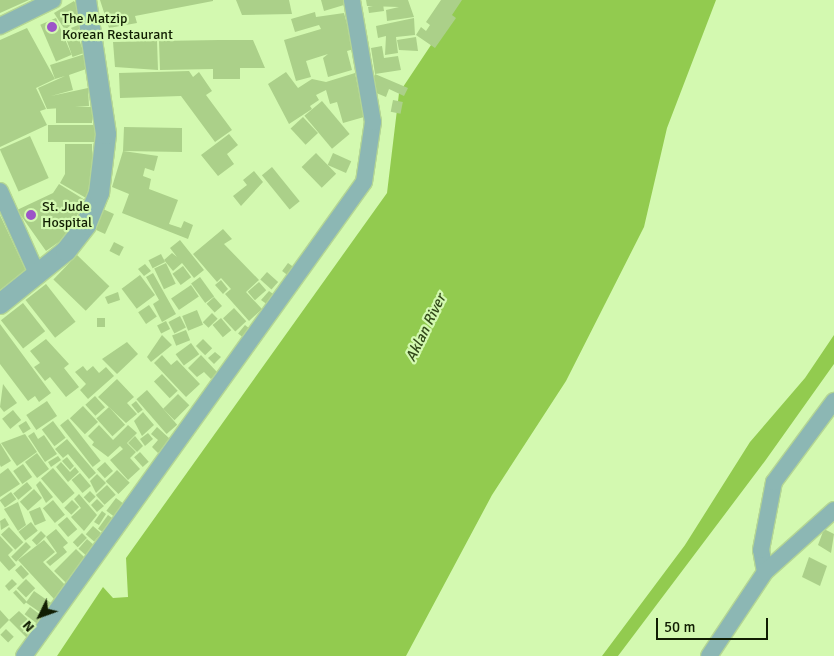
<!DOCTYPE html>
<style>
body{margin:0}
#map{position:relative;width:834px;height:656px;overflow:hidden;background:#d3f9b0;font-family:Signika,sans-serif}
div>[style]{position:absolute}
.water>*{inset:0;background:#92cb4f}
.building>*{inset:0;background:#abd089;transform-origin:0 0}
.roads{filter:drop-shadow(1px 0 #b4d694) drop-shadow(-1px 0 #b4d694) drop-shadow(0 1px #b4d694) drop-shadow(0 -1px #b4d694)}
.minor>*{height:16px;margin:-8px;padding:0 8px;transform-origin:8px;border-radius:8px;background:#8cb7b4}
.tertiary>*{height:20px;margin:-10px;padding:0 10px;transform-origin:10px;border-radius:10px;background:#8cb7b4}
.dots>*{width:14px;height:14px;translate:-50% -50%;box-sizing:border-box;border:2px solid #d3f9b0;border-radius:50%}
span{translate:-50% -50%;white-space:nowrap;text-align:center;line-height:1.15;-webkit-text-stroke:4.5px #d3f9b0;paint-order:stroke}
.poi-label{font-size:14px;color:#101d02}
.left{translate:0 -50%;text-align:left}
.water-label{font-size:15px;color:#324919;font-style:italic}
.north{position:absolute;left:15px;top:591px;width:50px;height:50px;-webkit-text-stroke:4px #d3f9b0;paint-order:stroke;rotate:228deg;font-size:14px;font-weight:700;line-height:20px;text-align:center;color:#101d02}
.north::after{content:'';display:block;margin:auto;width:18px;height:22px;background:#101d02;clip-path:polygon(50% 0,100% 100%,50% 72%,0 100%)}
.scale{position:absolute;left:656px;top:618px;width:112px;height:22px;box-sizing:border-box;border:2px solid #101d02;border-top:0;padding-left:6px;font-size:15px;line-height:18px;white-space:nowrap;color:#101d02;-webkit-text-stroke:4px #d3f9b0;paint-order:stroke}
</style>
<div id="map">
<div class="water">
<i style="clip-path:polygon(461px 0,716px 0,667px 128px,644px 227px,566px 381px,492px 495px,406px 656px,57px 656px,103px 587px,113px 598px,128px 597px,126px 558px,387px 193px,399px 93px)"></i>
<i style="clip-path:polygon(834px 335px,834px 364px,765px 461px,618px 656px,602px 656px,685px 545px,750px 442px,805px 378px)"></i>
</div>
<div class="building">
<i style="clip-path:polygon(0 0,29px 0,0 13px)"></i>
<i style="clip-path:polygon(100px 0,213px 0,213px 1px,135px 16px,137px 23px,109px 28px)"></i>
<i style="clip-path:polygon(236px 0,289px 0,292px 14px,242px 15px)"></i>
<i style="clip-path:polygon(321px 0,343px 0,344px 5px,324px 11px)"></i>
<i style="clip-path:polygon(366px 0,408px 0,414px 17px,387px 21px,386px 10px,399px 7px,367px 6px)"></i>
<i style="clip-path:polygon(441px 0,462px 0,452px 15px,456px 18px,435px 48px,416px 35px,421px 27px,426px 31px,430px 25px,426px 22px)"></i>
<i style="clip-path:polygon(74px 1px,83px 15px,65px 30px,54px 13px)"></i>
<i style="clip-path:polygon(383px 4px,384px 11px,369px 13px,368px 7px)"></i>
<i style="clip-path:polygon(315px 12px,316px 17px,344px 13px,354px 49px,347px 51px,352px 70px,328px 77px,323px 58px,328px 54px,306px 61px,311px 77px,296px 81px,284px 40px,321px 29px,319px 25px,295px 32px,291px 19px)"></i>
<i style="left:56px;top:18px;width:40px;height:17px;rotate:67deg"></i>
<i style="clip-path:polygon(414px 18px,415px 35px,396px 37px,398px 53px,385px 55px,386px 36px,378px 38px,376px 26px)"></i>
<i style="left:81px;top:24px;width:9px;height:15px;rotate:69deg"></i>
<i style="clip-path:polygon(27px 28px,55px 79px,36px 88px,46px 109px,40px 111px,47px 125px,0 147px,0 40px)"></i>
<i style="left:78px;top:36px;width:18px;height:12px;rotate:71deg"></i>
<i style="clip-path:polygon(416px 37px,418px 51px,399px 50px,397px 40px)"></i>
<i style="clip-path:polygon(219px 40px,253px 40px,265px 68px,240px 68px,240px 79px,213px 79px,213px 69px,160px 70px,159px 41px)"></i>
<i style="clip-path:polygon(157px 41px,158px 70px,115px 67px,113px 42px)"></i>
<i style="clip-path:polygon(382px 46px,384px 58px,398px 56px,401px 70px,375px 74px,371px 48px)"></i>
<i style="clip-path:polygon(85px 54px,89px 68px,69px 75px,73px 90px,51px 96px,88px 88px,89px 106px,47px 109px,38px 88px,65px 76px,55px 79px,50px 65px)"></i>
<i style="clip-path:polygon(189px 71px,193px 77px,199px 72px,212px 91px,206px 95px,232px 130px,215px 142px,181px 96px,120px 98px,119px 73px)"></i>
<i style="clip-path:polygon(286px 72px,298px 88px,312px 79px,326px 82px,355px 73px,364px 117px,343px 123px,337px 102px,330px 104px,326px 90px,316px 95px,319px 100px,310px 106px,312px 109px,289px 124px,268px 84px)"></i>
<i style="clip-path:polygon(375px 74px,408px 88px,404px 96px,389px 89px,386px 97px,369px 90px)"></i>
<i style="left:393px;top:100px;width:10px;height:12px;rotate:11deg"></i>
<i style="left:322px;top:101px;width:43px;height:23px;rotate:50deg"></i>
<i style="left:92px;top:107px;width:16px;height:36px;rotate:90deg"></i>
<i style="left:303px;top:117px;width:22px;height:17px;rotate:47deg"></i>
<i style="left:95px;top:125px;width:17px;height:47px;rotate:90deg"></i>
<i style="clip-path:polygon(124px 127px,182px 128px,182px 152px,123px 151px,158px 156px,154px 171px,145px 168px,143px 176px,151px 179px,149px 189px,178px 200px,169px 224px,181px 228px,184px 221px,193px 225px,188px 239px,122px 213px,129px 194px,112px 187px,123px 151px)"></i>
<i style="clip-path:polygon(229px 134px,238px 145px,227px 154px,234px 164px,218px 176px,201px 155px)"></i>
<i style="left:30px;top:136px;width:46px;height:33px;rotate:66deg"></i>
<i style="clip-path:polygon(65px 144px,92px 144px,93px 192px,86px 198px,60px 183px,65px 174px)"></i>
<i style="left:316px;top:153px;width:29px;height:20px;rotate:46deg"></i>
<i style="left:333px;top:153px;width:20px;height:13px;rotate:24deg"></i>
<i style="left:272px;top:167px;width:44px;height:13px;rotate:51deg"></i>
<i style="clip-path:polygon(254px 171px,263px 182px,241px 206px,233px 196px,247px 185px,243px 180px)"></i>
<i style="clip-path:polygon(59px 184px,85px 200px,66px 237px,46px 251px,17px 210px,53px 193px)"></i>
<i style="left:103px;top:209px;width:12px;height:22px;rotate:24deg"></i>
<i style="clip-path:polygon(0 215px,27px 273px,0 292px)"></i>
<i style="clip-path:polygon(223px 229px,232px 239px,224px 244px,259px 280px,246px 292px,262px 309px,249px 321px,225px 294px,231px 289px,221px 278px,217px 282px,193px 254px)"></i>
<i style="clip-path:polygon(180px 240px,204px 270px,194px 278px,182px 263px,173px 271px,164px 260px,172px 253px,177px 257px,170px 248px)"></i>
<i style="left:114px;top:242px;width:11px;height:10px;rotate:27deg"></i>
<i style="left:161px;top:254px;width:9px;height:14px;rotate:63deg"></i>
<i style="left:77px;top:255px;width:45px;height:34px;rotate:44deg"></i>
<i style="left:166px;top:263px;width:23px;height:13px;rotate:65deg"></i>
<i style="left:288px;top:263px;width:9px;height:10px;rotate:36deg"></i>
<i style="clip-path:polygon(145px 264px,151px 271px,144px 276px,138px 269px)"></i>
<i style="left:183px;top:266px;width:14px;height:13px;rotate:54deg"></i>
<i style="left:267px;top:272px;width:15px;height:10px;rotate:42deg"></i>
<i style="clip-path:polygon(153px 273px,176px 314px,162px 322px,153px 304px,159px 300px,146px 277px)"></i>
<i style="left:140px;top:275px;width:25px;height:23px;rotate:53deg"></i>
<i style="left:200px;top:277px;width:24px;height:11px;rotate:54deg"></i>
<i style="clip-path:polygon(221px 280px,228px 289px,223px 294px,215px 285px)"></i>
<i style="left:259px;top:282px;width:11px;height:15px;rotate:49deg"></i>
<i style="left:46px;top:284px;width:48px;height:26px;rotate:52deg"></i>
<i style="left:191px;top:285px;width:14px;height:24px;rotate:56deg"></i>
<i style="clip-path:polygon(269px 291px,276px 296px,268px 305px,261px 300px)"></i>
<i style="clip-path:polygon(118px 292px,120px 300px,108px 304px,105px 297px)"></i>
<i style="left:214px;top:297px;width:12px;height:10px;rotate:48deg"></i>
<i style="left:23px;top:303px;width:36px;height:28px;rotate:52deg"></i>
<i style="left:149px;top:305px;width:14px;height:13px;rotate:56deg"></i>
<i style="left:234px;top:308px;width:18px;height:15px;rotate:47deg"></i>
<i style="left:197px;top:310px;width:16px;height:16px;rotate:68deg"></i>
<i style="left:212px;top:313px;width:8px;height:13px;rotate:45deg"></i>
<i style="left:180px;top:316px;width:13px;height:13px;rotate:63deg"></i>
<i style="left:105px;top:318px;width:9px;height:8px;rotate:90deg"></i>
<i style="left:221px;top:318px;width:16px;height:11px;rotate:50deg"></i>
<i style="left:166px;top:321px;width:9px;height:10px;rotate:63deg"></i>
<i style="clip-path:polygon(0 324px,51px 393px,39px 402px,35px 396px,28px 401px,0 364px)"></i>
<i style="left:245px;top:325px;width:6px;height:11px;rotate:39deg"></i>
<i style="left:186px;top:330px;width:11px;height:15px;rotate:68deg"></i>
<i style="clip-path:polygon(162px 335px,172px 345px,151px 362px,147px 357px)"></i>
<i style="clip-path:polygon(46px 339px,69px 364px,64px 368px,79px 387px,66px 397px,50px 377px,45px 381px,34px 367px,40px 363px,30px 351px)"></i>
<i style="left:203px;top:339px;width:13px;height:10px;rotate:45deg"></i>
<i style="clip-path:polygon(127px 342px,138px 354px,117px 374px,102px 359px)"></i>
<i style="left:191px;top:343px;width:14px;height:19px;rotate:54deg"></i>
<i style="clip-path:polygon(215px 352px,221px 357px,214px 364px,208px 358px)"></i>
<i style="clip-path:polygon(162px 355px,171px 365px,177px 360px,200px 384px,186px 397px,154px 363px)"></i>
<i style="clip-path:polygon(201px 355px,217px 372px,211px 379px,204px 372px,197px 377px,188px 368px)"></i>
<i style="clip-path:polygon(83px 366px,87px 371px,93px 366px,99px 373px,106px 367px,114px 376px,88px 399px,80px 390px,86px 384px,75px 372px)"></i>
<i style="left:162px;top:374px;width:23px;height:11px;rotate:47deg"></i>
<i style="clip-path:polygon(117px 379px,134px 397px,127px 403px,137px 414px,126px 423px,98px 397px)"></i>
<i style="clip-path:polygon(3px 384px,17px 403px,4px 412px,0 407px)"></i>
<i style="left:147px;top:390px;width:46px;height:14px;rotate:49deg"></i>
<i style="left:178px;top:394px;width:16px;height:21px;rotate:45deg"></i>
<i style="left:95px;top:396px;width:15px;height:13px;rotate:48deg"></i>
<i style="left:47px;top:401px;width:18px;height:25px;rotate:56deg"></i>
<i style="left:136px;top:401px;width:11px;height:6px;rotate:52deg"></i>
<i style="left:83px;top:406px;width:22px;height:18px;rotate:47deg"></i>
<i style="left:109px;top:407px;width:24px;height:17px;rotate:48deg"></i>
<i style="left:13px;top:410px;width:13px;height:14px;rotate:51deg"></i>
<i style="clip-path:polygon(143px 412px,154px 425px,142px 436px,134px 421px)"></i>
<i style="left:68px;top:419px;width:53px;height:10px;rotate:52deg"></i>
<i style="left:26px;top:421px;width:9px;height:9px;rotate:58deg"></i>
<i style="left:53px;top:421px;width:21px;height:14px;rotate:53deg"></i>
<i style="clip-path:polygon(99px 425px,113px 440px,128px 425px,137px 433px,127px 443px,136px 452px,130px 458px,140px 469px,128px 480px,110px 460px,123px 449px,120px 446px,108px 457px,92px 445px,94px 442px,88px 436px)"></i>
<i style="clip-path:polygon(157px 427px,170px 439px,158px 453px,152px 447px,158px 440px,151px 434px)"></i>
<i style="clip-path:polygon(34px 432px,38px 439px,44px 435px,57px 454px,45px 462px,28px 436px)"></i>
<i style="clip-path:polygon(148px 433px,153px 439px,145px 446px,140px 439px)"></i>
<i style="clip-path:polygon(25px 434px,37px 452px,17px 466px,1px 443px)"></i>
<i style="clip-path:polygon(135px 436px,143px 446px,137px 452px,128px 443px)"></i>
<i style="clip-path:polygon(67px 439px,96px 473px,89px 479px,68px 454px,63px 458px,55px 449px)"></i>
<i style="clip-path:polygon(0 443px,11px 461px,1px 467px,0 465px)"></i>
<i style="left:140px;top:452px;width:13px;height:8px;rotate:48deg"></i>
<i style="left:37px;top:453px;width:20px;height:15px;rotate:53deg"></i>
<i style="clip-path:polygon(58px 456px,61px 460px,51px 467px,48px 462px)"></i>
<i style="clip-path:polygon(67px 457px,74px 466px,70px 470px,62px 461px)"></i>
<i style="clip-path:polygon(61px 462px,70px 472px,75px 467px,79px 472px,68px 482px,56px 467px)"></i>
<i style="left:105px;top:462px;width:12px;height:11px;rotate:48deg"></i>
<i style="left:23px;top:464px;width:16px;height:12px;rotate:55deg"></i>
<i style="clip-path:polygon(8px 468px,20px 484px,0 497px,0 474px)"></i>
<i style="left:53px;top:468px;width:33px;height:16px;rotate:49deg"></i>
<i style="left:117px;top:470px;width:18px;height:16px;rotate:45deg"></i>
<i style="left:80px;top:473px;width:17px;height:11px;rotate:50deg"></i>
<i style="clip-path:polygon(97px 474px,106px 483px,96px 493px,90px 481px)"></i>
<i style="clip-path:polygon(40px 481px,53px 497px,46px 503px,36px 485px)"></i>
<i style="left:27px;top:482px;width:8px;height:18px;rotate:50deg"></i>
<i style="left:107px;top:485px;width:13px;height:15px;rotate:48deg"></i>
<i style="left:34px;top:489px;width:12px;height:19px;rotate:48deg"></i>
<i style="left:90px;top:491px;width:8px;height:9px;rotate:45deg"></i>
<i style="left:11px;top:492px;width:9px;height:14px;rotate:54deg"></i>
<i style="clip-path:polygon(79px 494px,97px 515px,84px 531px,71px 517px,81px 508px,74px 499px)"></i>
<i style="left:116px;top:498px;width:10px;height:16px;rotate:37deg"></i>
<i style="clip-path:polygon(97px 499px,104px 506px,97px 512px,91px 505px)"></i>
<i style="left:53px;top:500px;width:19px;height:13px;rotate:51deg"></i>
<i style="left:72px;top:500px;width:10px;height:11px;rotate:45deg"></i>
<i style="clip-path:polygon(18px 502px,26px 525px,18px 531px,4px 509px)"></i>
<i style="left:40px;top:507px;width:15px;height:12px;rotate:67deg"></i>
<i style="clip-path:polygon(102px 511px,106px 514px,99px 525px,94px 522px)"></i>
<i style="left:108px;top:515px;width:9px;height:17px;rotate:36deg"></i>
<i style="left:67px;top:517px;width:16px;height:12px;rotate:50deg"></i>
<i style="clip-path:polygon(5px 518px,9px 525px,1px 530px,0 521px)"></i>
<i style="left:31px;top:522px;width:11px;height:16px;rotate:52deg"></i>
<i style="left:93px;top:526px;width:11px;height:11px;rotate:41deg"></i>
<i style="left:9px;top:527px;width:21px;height:11px;rotate:47deg"></i>
<i style="clip-path:polygon(56px 529px,68px 543px,63px 547px,67px 552px,50px 566px,46px 562px,57px 553px,46px 537px)"></i>
<i style="clip-path:polygon(824px 529px,834px 534px,831px 553px,818px 545px)"></i>
<i style="left:41px;top:531px;width:7px;height:13px;rotate:45deg"></i>
<i style="left:82px;top:533px;width:7px;height:13px;rotate:45deg"></i>
<i style="clip-path:polygon(0 536px,13px 550px,8px 555px,16px 565px,9px 571px,0 561px)"></i>
<i style="left:87px;top:539px;width:11px;height:13px;rotate:41deg"></i>
<i style="clip-path:polygon(44px 540px,55px 552px,43px 562px,67px 587px,54px 599px,18px 560px)"></i>
<i style="left:26px;top:542px;width:7px;height:21px;rotate:45deg"></i>
<i style="left:76px;top:549px;width:16px;height:31px;rotate:45deg"></i>
<i style="clip-path:polygon(809px 557px,827px 566px,820px 586px,802px 577px)"></i>
<i style="left:21px;top:565px;width:12px;height:8px;rotate:48deg"></i>
<i style="clip-path:polygon(12px 579px,17px 584px,9px 591px,5px 586px)"></i>
<i style="left:26px;top:579px;width:13px;height:13px;rotate:45deg"></i>
<i style="left:16px;top:590px;width:16px;height:4px;rotate:47deg"></i>
<i style="left:34px;top:591px;width:21px;height:14px;rotate:35deg"></i>
<i style="left:30px;top:607px;width:15px;height:9px;rotate:37deg"></i>
<i style="clip-path:polygon(0 610px,9px 620px,19px 611px,37px 628px,27px 638px,9px 620px,0 629px)"></i>
<i style="left:6px;top:629px;width:11px;height:8px;rotate:45deg"></i>
</div>
<div class="roads">
<div class="minor">
<i style="left:0;top:26px;width:59px;rotate:-26.1deg"></i>
<i style="left:0;top:191px;width:93px;rotate:65.9deg"></i>
<i style="left:765px;top:572px;width:22px;rotate:-100deg"></i>
<i style="left:761px;top:550px;width:69px;rotate:-79.2deg"></i>
<i style="left:774px;top:482px;width:101px;rotate:-53.5deg"></i>
<i style="left:24px;top:656px;width:583px;rotate:-54.35deg"></i>
<i style="left:364px;top:182px;width:61px;rotate:-81.5deg"></i>
<i style="left:373px;top:122px;width:124px;rotate:-99.8deg"></i>
<i style="left:709px;top:656px;width:101px;rotate:-56.3deg"></i>
<i style="left:765px;top:572px;width:93px;rotate:-41.9deg"></i>
</div>
<div class="tertiary">
<i style="left:0;top:304px;width:85px;rotate:-38.8deg"></i>
<i style="left:66px;top:251px;width:33px;rotate:-52deg"></i>
<i style="left:86px;top:225px;width:35px;rotate:-68deg"></i>
<i style="left:99px;top:193px;width:59px;rotate:-83.2deg"></i>
<i style="left:106px;top:134px;width:135px;rotate:-98.5deg"></i>
</div>
</div>
<div class="dots">
<i style="left:52px;top:27px;background:#9c54c8"></i>
<i style="left:31px;top:215px;background:#9c54c8"></i>
</div>
<div class="poi-label">
<span class="left" style="left:62px;top:27px">The Matzip<br>Korean Restaurant</span>
<span class="left" style="left:42px;top:215px">St. Jude<br>Hospital</span>
</div>
<div class="water-label">
<span style="left:426px;top:328px;rotate:-64deg">Aklan River</span>
</div>
<div class="north">N</div>
<div class="scale">50 m</div>
</div>
